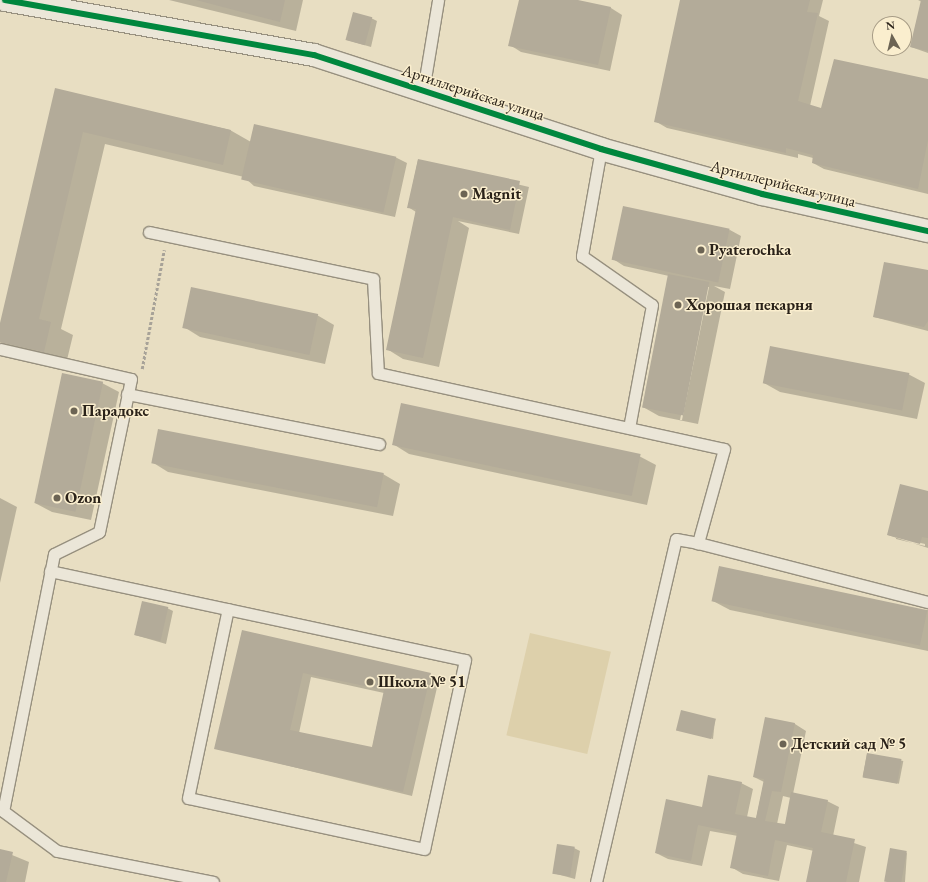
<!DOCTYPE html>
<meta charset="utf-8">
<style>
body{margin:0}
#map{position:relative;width:928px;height:882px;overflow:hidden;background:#e8dec2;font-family:"EB Garamond",serif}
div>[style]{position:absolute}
.green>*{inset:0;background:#ddd0ab;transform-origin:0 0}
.shadow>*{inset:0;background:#0003;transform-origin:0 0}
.building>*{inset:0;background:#b3ab99;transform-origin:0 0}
.path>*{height:2.5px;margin-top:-1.25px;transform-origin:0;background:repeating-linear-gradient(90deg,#a7a298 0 3px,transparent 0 5px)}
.roads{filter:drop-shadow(1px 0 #97907f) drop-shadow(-1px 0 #97907f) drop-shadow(0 1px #97907f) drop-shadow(0 -1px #97907f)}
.lane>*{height:11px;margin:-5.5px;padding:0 5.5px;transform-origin:5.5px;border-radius:5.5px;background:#ebe6d8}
.street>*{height:22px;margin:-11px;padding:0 11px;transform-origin:11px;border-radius:11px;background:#ebe6d8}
.cycleway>*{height:6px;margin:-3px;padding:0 3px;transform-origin:3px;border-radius:3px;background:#00873e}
.dots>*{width:11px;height:11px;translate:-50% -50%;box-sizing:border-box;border:2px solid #faeece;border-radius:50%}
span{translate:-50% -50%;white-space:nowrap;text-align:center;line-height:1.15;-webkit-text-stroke:3px #faeece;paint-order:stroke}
.street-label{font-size:16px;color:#2a2219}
.poi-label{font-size:16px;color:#2a2219;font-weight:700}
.left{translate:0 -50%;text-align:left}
.north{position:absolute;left:872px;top:16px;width:40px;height:40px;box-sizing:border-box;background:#faeece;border:1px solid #a79c86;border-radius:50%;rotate:352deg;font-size:11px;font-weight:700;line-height:16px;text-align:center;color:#2a2219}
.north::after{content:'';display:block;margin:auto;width:14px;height:18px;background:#6c6454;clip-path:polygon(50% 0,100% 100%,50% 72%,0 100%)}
</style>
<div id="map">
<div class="green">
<i style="left:530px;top:633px;width:83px;height:105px;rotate:13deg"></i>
</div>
<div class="shadow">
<i style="clip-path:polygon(169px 0,303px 0,296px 31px)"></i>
<i style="clip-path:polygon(520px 0,574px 0,611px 8px,622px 15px,610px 71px,521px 52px,510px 45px)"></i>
<i style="clip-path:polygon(681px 0,823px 0,819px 16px,829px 21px,810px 106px,822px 110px,928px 80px,928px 194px,824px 169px,813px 163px,813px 158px,798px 154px,798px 158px,667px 128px,655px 121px)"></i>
<i style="clip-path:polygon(918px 0,928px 0,928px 53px,911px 47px,922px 2px)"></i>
<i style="clip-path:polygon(371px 18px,377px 21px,371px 47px,347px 40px)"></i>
<i style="clip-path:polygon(56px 90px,230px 130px,251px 142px,395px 157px,407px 163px,395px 217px,254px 186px,244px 177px,105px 144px,61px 329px,73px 335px,66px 364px,19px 353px,0 342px,0 327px)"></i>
<i style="clip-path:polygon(418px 160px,529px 187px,519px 234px,458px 221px,469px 228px,439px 367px,403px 359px,387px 349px,416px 212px,408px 207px)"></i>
<i style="clip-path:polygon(evenodd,730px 230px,741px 236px,730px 289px,714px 286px,725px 292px,698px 424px,659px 416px,643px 407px,669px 276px,624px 266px,613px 259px,730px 230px,707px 287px,709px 287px,682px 420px,680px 420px,707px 287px)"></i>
<i style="clip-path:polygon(928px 271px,928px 331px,874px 317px)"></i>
<i style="clip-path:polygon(317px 315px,334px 325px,325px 364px,200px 337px,184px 327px)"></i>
<i style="clip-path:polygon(908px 374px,925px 383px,917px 419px,780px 392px,764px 383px)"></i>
<i style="clip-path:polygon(102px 383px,119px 392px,91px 520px,52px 512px,35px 503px)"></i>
<i style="clip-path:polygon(393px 444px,639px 456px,656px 465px,647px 505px,409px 454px)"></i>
<i style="clip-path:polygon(152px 462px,383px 474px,400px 484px,393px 516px,168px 472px)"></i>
<i style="clip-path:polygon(evenodd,928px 492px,928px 548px,888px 535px,928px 492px,896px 537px,925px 544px,925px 546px,896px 539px,896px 537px)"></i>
<i style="clip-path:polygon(0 498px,17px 507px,0 583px)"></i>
<i style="clip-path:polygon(713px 601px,928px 610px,928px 651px,730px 610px)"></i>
<i style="clip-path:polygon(167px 608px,173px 611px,166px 644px,135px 635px)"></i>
<i style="clip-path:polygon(evenodd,242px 632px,439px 679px,412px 796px,216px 748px,242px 632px,311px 677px,384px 693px,372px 749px,299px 733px,311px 677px)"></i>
<i style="clip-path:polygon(evenodd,766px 718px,795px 724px,806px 731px,793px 794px,827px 801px,839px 807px,833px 836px,866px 847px,859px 882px,807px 882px,814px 851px,787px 845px,779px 881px,743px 874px,731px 867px,738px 836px,710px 831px,702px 866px,668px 859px,656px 853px,703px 808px,741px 783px,753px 789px,747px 817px,756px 819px,764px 782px,754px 777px,766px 718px,783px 796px,791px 798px,785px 826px,777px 824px,783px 796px)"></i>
<i style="clip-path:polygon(715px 720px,713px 739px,680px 730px)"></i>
<i style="left:867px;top:754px;width:37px;height:23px;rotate:11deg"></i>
<i style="clip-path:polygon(574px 848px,580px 851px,575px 879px,553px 873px)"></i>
<i style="clip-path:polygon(0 850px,29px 862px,25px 882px,0 882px)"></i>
<i style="clip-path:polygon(907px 852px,905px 882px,887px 882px)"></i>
</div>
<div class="building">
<i style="clip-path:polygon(196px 0,285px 0,280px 22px)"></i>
<i style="clip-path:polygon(519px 0,578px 0,611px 7px,598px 65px,508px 46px)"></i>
<i style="clip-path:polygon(680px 0,810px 0,807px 12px,818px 13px,798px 101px,821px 108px,834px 59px,928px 79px,928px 140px,918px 189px,812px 163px,813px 155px,786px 148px,786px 153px,654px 122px)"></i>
<i style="clip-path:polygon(921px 0,928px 0,928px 51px,910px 47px)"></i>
<i style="left:353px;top:12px;width:20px;height:29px;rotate:15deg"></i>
<i style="clip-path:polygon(55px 88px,231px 130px,223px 165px,83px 132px,39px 319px,51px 322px,44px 352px,0 342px,0 323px)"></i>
<i style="left:254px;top:124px;width:146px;height:57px;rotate:13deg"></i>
<i style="clip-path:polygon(418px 159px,520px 181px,510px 230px,453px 217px,423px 358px,386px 350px,416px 209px,407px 208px)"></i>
<i style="left:623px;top:206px;width:109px;height:55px;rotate:12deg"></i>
<i style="clip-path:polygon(884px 262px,928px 270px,928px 321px,924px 327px,873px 317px)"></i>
<i style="left:668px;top:274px;width:42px;height:136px;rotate:11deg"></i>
<i style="left:191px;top:287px;width:130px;height:42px;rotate:12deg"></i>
<i style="left:770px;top:346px;width:142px;height:38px;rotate:11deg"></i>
<i style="left:62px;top:373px;width:42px;height:133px;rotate:12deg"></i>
<i style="left:401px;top:403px;width:245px;height:43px;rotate:12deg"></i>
<i style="left:158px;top:429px;width:230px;height:35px;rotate:11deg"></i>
<i style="clip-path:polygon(900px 484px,928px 491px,928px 538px,922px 537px,920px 544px,887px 535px)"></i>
<i style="left:719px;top:566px;width:213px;height:36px;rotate:12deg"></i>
<i style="left:142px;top:601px;width:27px;height:35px;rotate:13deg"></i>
<i style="clip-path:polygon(evenodd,242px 630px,431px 673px,403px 792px,214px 749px,242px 630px,303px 673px,384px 690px,372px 747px,290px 730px,303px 673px)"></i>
<i style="left:681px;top:710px;width:36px;height:21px;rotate:14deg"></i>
<i style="clip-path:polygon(765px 717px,795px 723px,781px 792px,772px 791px,765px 821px,785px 824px,791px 792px,828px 800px,821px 832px,855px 839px,846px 882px,806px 882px,813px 848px,775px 840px,768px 876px,730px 868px,737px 833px,698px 825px,691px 861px,655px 853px,666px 799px,702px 807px,708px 775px,742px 782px,735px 814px,756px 818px,764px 779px,753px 777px)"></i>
<i style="left:867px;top:753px;width:35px;height:25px;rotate:10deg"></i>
<i style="left:557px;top:844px;width:18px;height:30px;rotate:9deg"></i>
<i style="left:890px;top:848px;width:17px;height:34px;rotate:10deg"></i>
<i style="clip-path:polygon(0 849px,13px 852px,6px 882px,0 882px)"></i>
</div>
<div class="path">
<i style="left:142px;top:369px;width:121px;rotate:-79.5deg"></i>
</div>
<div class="roads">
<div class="lane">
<i style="left:423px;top:91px;width:92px;rotate:-80.6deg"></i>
<i style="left:601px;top:149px;width:109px;rotate:100.1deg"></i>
<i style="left:582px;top:256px;width:85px;rotate:35deg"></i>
<i style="left:652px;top:305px;width:125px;rotate:100.6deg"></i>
<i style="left:149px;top:232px;width:229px;rotate:11.8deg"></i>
<i style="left:373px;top:279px;width:94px;rotate:87deg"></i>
<i style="left:378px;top:373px;width:354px;rotate:12.4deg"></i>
<i style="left:724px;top:449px;width:98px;rotate:105.5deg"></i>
<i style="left:698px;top:543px;width:237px;rotate:14.4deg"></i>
<i style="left:0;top:349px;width:134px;rotate:12.9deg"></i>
<i style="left:131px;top:379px;width:156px;rotate:101.8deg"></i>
<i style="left:99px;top:532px;width:50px;rotate:153.9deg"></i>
<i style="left:54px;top:554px;width:262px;rotate:101.2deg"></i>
<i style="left:3px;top:811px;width:67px;rotate:36.5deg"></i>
<i style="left:57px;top:851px;width:159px;rotate:11.2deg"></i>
<i style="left:127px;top:394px;width:257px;rotate:11.2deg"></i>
<i style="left:50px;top:571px;width:424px;rotate:12.1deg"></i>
<i style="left:465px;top:660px;width:193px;rotate:102.2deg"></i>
<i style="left:424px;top:849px;width:241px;rotate:-167.8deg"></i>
<i style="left:188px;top:798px;width:193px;rotate:-78.1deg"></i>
<i style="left:596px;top:882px;width:352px;rotate:-76.9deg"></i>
<i style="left:676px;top:539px;width:22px;rotate:10deg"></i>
</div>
<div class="street">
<i style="left:5px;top:0;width:314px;rotate:10.1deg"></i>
<i style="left:314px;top:55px;width:302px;rotate:18.1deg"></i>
<i style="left:601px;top:149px;width:167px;rotate:15.6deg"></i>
<i style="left:762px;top:194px;width:170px;rotate:12.6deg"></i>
</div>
</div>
<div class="cycleway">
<i style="left:5px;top:0;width:314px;rotate:10.1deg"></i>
<i style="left:314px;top:55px;width:302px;rotate:18.1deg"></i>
<i style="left:601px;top:149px;width:167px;rotate:15.6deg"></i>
<i style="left:762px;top:194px;width:170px;rotate:12.6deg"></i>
</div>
<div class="dots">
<i style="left:464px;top:194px;background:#6c6454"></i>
<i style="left:701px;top:250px;background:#6c6454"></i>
<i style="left:678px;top:305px;background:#6c6454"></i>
<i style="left:74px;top:411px;background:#6c6454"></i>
<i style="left:57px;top:498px;background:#6c6454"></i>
<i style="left:370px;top:682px;background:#6c6454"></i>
<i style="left:783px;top:744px;background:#6c6454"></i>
</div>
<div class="street-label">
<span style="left:473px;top:93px;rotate:18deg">Артиллерийская улица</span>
<span style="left:783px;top:184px;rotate:14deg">Артиллерийская улица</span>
</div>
<div class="poi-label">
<span class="left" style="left:472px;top:194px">Magnit</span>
<span class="left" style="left:709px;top:250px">Pyaterochka</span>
<span class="left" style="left:686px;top:305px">Хорошая пекарня</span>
<span class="left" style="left:82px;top:411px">Парадокс</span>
<span class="left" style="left:65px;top:498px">Ozon</span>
<span class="left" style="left:378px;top:682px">Школа № 51</span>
<span class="left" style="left:791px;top:744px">Детский сад № 5</span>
</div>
<div class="north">N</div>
</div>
